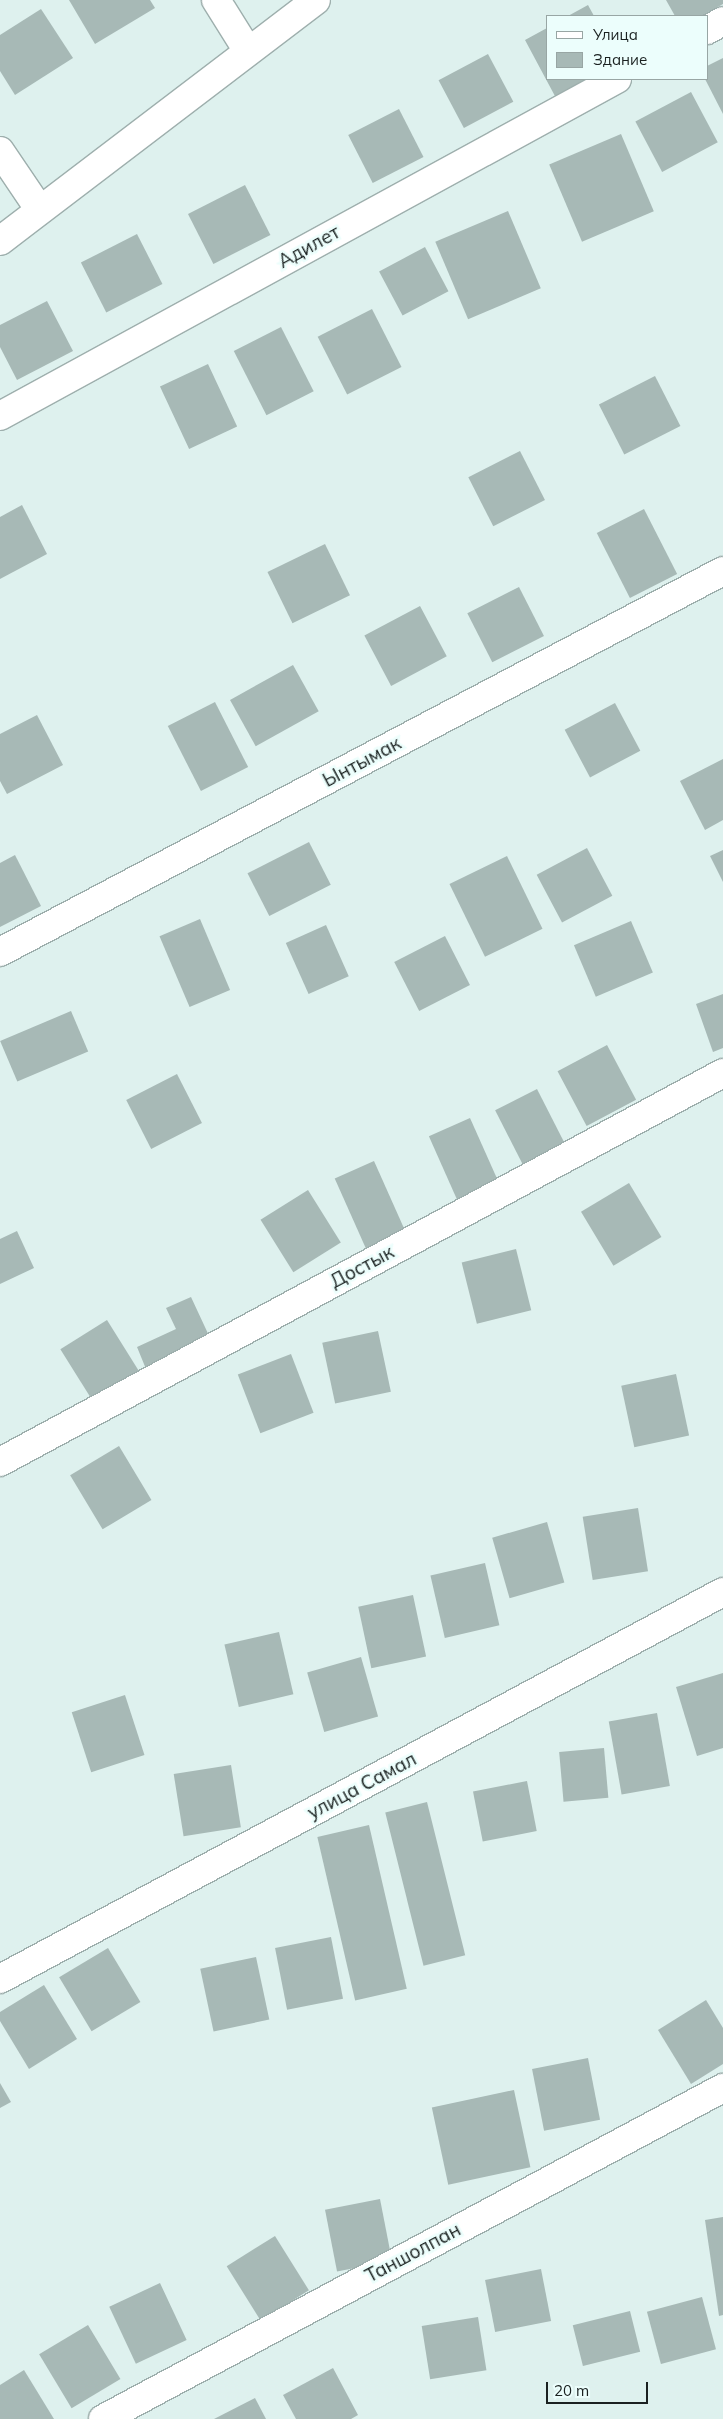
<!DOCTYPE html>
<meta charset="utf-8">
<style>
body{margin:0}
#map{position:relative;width:723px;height:2419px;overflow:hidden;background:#def1ee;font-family:Mulish,sans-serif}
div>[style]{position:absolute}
.building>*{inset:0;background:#a7b9b6;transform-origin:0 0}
.roads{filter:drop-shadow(1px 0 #9eafad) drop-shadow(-1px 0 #9eafad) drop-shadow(0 1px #9eafad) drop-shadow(0 -1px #9eafad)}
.street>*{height:28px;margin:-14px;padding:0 14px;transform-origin:14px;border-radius:14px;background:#fff}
span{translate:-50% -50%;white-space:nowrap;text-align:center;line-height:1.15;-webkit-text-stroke:5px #ecfefc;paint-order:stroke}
.street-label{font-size:19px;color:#1a2120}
.legend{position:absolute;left:546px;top:15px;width:162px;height:65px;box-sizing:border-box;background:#ecfefc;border:1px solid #98a6a4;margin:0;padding:6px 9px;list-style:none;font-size:15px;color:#1a2120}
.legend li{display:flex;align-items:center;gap:10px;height:25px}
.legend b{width:25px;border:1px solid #98a6a4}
.scale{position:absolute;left:546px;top:2382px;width:102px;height:22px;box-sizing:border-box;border:2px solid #1a2120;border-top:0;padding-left:6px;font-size:15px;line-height:18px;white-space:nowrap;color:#1a2120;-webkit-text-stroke:4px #ecfefc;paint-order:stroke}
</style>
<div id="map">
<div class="building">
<i style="clip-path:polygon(69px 0,150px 0,155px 8px,95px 44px)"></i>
<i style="clip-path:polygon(666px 0,723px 0,723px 4px,701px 16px,675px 16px)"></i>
<i style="clip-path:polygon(588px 5px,594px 16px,568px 16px)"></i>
<i style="clip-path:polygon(41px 9px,73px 58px,15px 95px,0 71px,0 35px)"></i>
<i style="clip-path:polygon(547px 28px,547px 79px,591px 79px,556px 98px,525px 40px)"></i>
<i style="left:488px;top:54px;width:54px;height:56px;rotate:62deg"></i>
<i style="clip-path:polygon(723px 58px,723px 114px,705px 79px,707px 66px)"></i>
<i style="left:691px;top:92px;width:57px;height:63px;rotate:62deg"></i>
<i style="left:399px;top:109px;width:54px;height:57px;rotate:63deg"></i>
<i style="left:621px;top:134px;width:84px;height:78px;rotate:67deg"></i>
<i style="left:245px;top:185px;width:56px;height:64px;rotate:63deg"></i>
<i style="left:508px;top:211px;width:84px;height:79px;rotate:67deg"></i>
<i style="left:137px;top:234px;width:56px;height:63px;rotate:63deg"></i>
<i style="left:425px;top:247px;width:50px;height:52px;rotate:62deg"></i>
<i style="clip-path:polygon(47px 301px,73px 351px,17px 380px,0 347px,0 325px)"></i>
<i style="left:372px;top:309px;width:65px;height:61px;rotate:63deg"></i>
<i style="left:281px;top:327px;width:72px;height:53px;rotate:63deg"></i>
<i style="left:208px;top:364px;width:69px;height:53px;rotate:65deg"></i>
<i style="left:655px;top:376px;width:56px;height:63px;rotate:63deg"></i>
<i style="left:520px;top:451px;width:55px;height:58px;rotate:63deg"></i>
<i style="clip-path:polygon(22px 505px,47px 554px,0 579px,0 517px)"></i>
<i style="left:644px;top:509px;width:73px;height:53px;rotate:63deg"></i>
<i style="left:325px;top:544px;width:57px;height:64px;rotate:64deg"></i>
<i style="left:519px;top:587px;width:55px;height:58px;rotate:63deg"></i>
<i style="left:420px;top:606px;width:57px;height:63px;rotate:62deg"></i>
<i style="left:293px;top:665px;width:53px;height:72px;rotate:61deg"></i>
<i style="left:215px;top:702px;width:73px;height:53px;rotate:63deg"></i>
<i style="left:615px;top:703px;width:54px;height:57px;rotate:62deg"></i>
<i style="clip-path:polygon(37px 715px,63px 765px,7px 794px,0 781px,0 734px)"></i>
<i style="clip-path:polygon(723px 759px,723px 820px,705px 830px,680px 781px)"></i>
<i style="left:309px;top:842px;width:48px;height:69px;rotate:63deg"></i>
<i style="left:587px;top:848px;width:54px;height:57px;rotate:62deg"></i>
<i style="clip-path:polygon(723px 850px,723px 882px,710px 856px)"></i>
<i style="clip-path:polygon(15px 855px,41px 906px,0 927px,0 863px)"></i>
<i style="left:507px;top:856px;width:81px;height:64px;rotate:64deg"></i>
<i style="left:200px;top:919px;width:77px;height:44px;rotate:67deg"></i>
<i style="left:631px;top:921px;width:56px;height:62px;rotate:67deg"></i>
<i style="left:326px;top:925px;width:56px;height:44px;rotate:66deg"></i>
<i style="left:445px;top:936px;width:55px;height:57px;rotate:63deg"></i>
<i style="clip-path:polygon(723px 994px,723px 1048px,713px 1052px,696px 1004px)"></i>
<i style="left:71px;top:1011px;width:44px;height:77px;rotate:67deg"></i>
<i style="left:607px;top:1045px;width:62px;height:56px;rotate:62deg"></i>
<i style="left:177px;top:1074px;width:55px;height:57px;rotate:63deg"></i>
<i style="left:537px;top:1089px;width:64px;height:47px;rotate:63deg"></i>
<i style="left:470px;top:1118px;width:77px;height:45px;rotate:66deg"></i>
<i style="left:374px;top:1161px;width:77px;height:43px;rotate:66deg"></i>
<i style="left:629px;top:1183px;width:63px;height:56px;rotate:59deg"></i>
<i style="left:308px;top:1190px;width:62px;height:56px;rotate:58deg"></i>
<i style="clip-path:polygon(17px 1231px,34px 1268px,0 1284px,0 1239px)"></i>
<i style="left:516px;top:1249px;width:63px;height:56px;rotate:76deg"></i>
<i style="clip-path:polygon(191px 1297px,211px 1340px,146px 1369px,137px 1347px,176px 1329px,166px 1308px)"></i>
<i style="left:107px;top:1320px;width:62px;height:55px;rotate:58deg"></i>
<i style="left:378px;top:1331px;width:62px;height:57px;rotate:78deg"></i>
<i style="left:291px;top:1354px;width:63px;height:57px;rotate:69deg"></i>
<i style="left:676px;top:1374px;width:63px;height:56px;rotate:78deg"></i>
<i style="left:119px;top:1446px;width:63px;height:57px;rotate:59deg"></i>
<i style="left:638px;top:1508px;width:64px;height:56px;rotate:81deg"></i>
<i style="left:547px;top:1522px;width:63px;height:57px;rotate:74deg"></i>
<i style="left:485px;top:1563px;width:64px;height:56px;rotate:77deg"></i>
<i style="left:413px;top:1595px;width:63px;height:56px;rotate:78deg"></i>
<i style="left:279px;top:1632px;width:64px;height:56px;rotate:77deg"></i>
<i style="left:361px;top:1657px;width:62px;height:56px;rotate:74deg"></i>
<i style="clip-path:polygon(723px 1673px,723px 1748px,697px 1756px,676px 1687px)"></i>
<i style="left:125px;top:1695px;width:63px;height:56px;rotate:72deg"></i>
<i style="left:657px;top:1713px;width:74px;height:49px;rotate:80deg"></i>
<i style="left:604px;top:1748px;width:50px;height:45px;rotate:85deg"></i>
<i style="left:231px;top:1765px;width:63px;height:58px;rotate:81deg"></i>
<i style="left:527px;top:1781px;width:51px;height:55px;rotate:79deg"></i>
<i style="left:427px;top:1802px;width:158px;height:43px;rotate:76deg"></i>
<i style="left:369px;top:1825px;width:168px;height:53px;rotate:77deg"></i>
<i style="left:331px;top:1937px;width:63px;height:57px;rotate:79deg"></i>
<i style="left:108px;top:1948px;width:63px;height:57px;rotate:59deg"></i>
<i style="left:256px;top:1957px;width:64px;height:57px;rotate:78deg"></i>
<i style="clip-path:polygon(44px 1985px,77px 2039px,29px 2069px,0 2021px,0 2012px)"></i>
<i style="clip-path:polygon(706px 2000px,723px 2028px,723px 2064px,691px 2084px,658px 2030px)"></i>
<i style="left:588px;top:2058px;width:63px;height:57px;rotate:79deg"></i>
<i style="clip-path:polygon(0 2083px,11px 2102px,0 2108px)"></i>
<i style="left:514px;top:2090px;width:79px;height:84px;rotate:78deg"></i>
<i style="left:380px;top:2199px;width:63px;height:56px;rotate:79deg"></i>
<i style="clip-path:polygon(723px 2217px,723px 2315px,719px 2316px,705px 2220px)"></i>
<i style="left:275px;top:2236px;width:64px;height:57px;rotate:58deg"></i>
<i style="left:541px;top:2269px;width:53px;height:57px;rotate:79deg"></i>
<i style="left:160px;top:2283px;width:63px;height:56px;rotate:65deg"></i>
<i style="left:702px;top:2297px;width:54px;height:57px;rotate:75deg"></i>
<i style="left:630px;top:2311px;width:42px;height:59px;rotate:76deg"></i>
<i style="left:478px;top:2317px;width:54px;height:57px;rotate:81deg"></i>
<i style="left:88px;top:2325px;width:63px;height:57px;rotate:59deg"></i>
<i style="clip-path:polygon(333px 2368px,358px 2415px,351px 2419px,296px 2419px,283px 2395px)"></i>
<i style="clip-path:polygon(24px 2370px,54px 2419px,0 2419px,0 2385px)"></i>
<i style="clip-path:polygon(255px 2398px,266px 2419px,214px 2419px)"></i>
</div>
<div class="roads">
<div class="street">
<i style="left:216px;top:0;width:60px;rotate:57.9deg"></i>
<i style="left:707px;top:30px;width:18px;rotate:-29deg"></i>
<i style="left:0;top:151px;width:71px;rotate:55.9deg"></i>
<i style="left:0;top:241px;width:397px;rotate:-37.3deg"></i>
<i style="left:0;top:416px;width:703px;rotate:-28.64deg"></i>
<i style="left:0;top:952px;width:817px;rotate:-27.79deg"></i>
<i style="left:0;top:1462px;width:821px;rotate:-28.28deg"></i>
<i style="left:0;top:1979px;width:820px;rotate:-28.16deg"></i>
<i style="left:103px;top:2419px;width:703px;rotate:-28.1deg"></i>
</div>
</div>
<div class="street-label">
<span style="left:309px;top:247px;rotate:-29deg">Адилет</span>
<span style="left:362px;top:762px;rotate:-28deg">Ынтымак</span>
<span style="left:362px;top:1267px;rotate:-28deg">Достык</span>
<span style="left:362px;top:1786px;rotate:-28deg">улица Самал</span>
<span style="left:413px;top:2253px;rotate:-28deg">Таншолпан</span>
</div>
<ul class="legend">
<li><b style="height:6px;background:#fff"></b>Улица</li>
<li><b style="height:14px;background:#a7b9b6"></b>Здание</li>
</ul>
<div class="scale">20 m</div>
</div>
